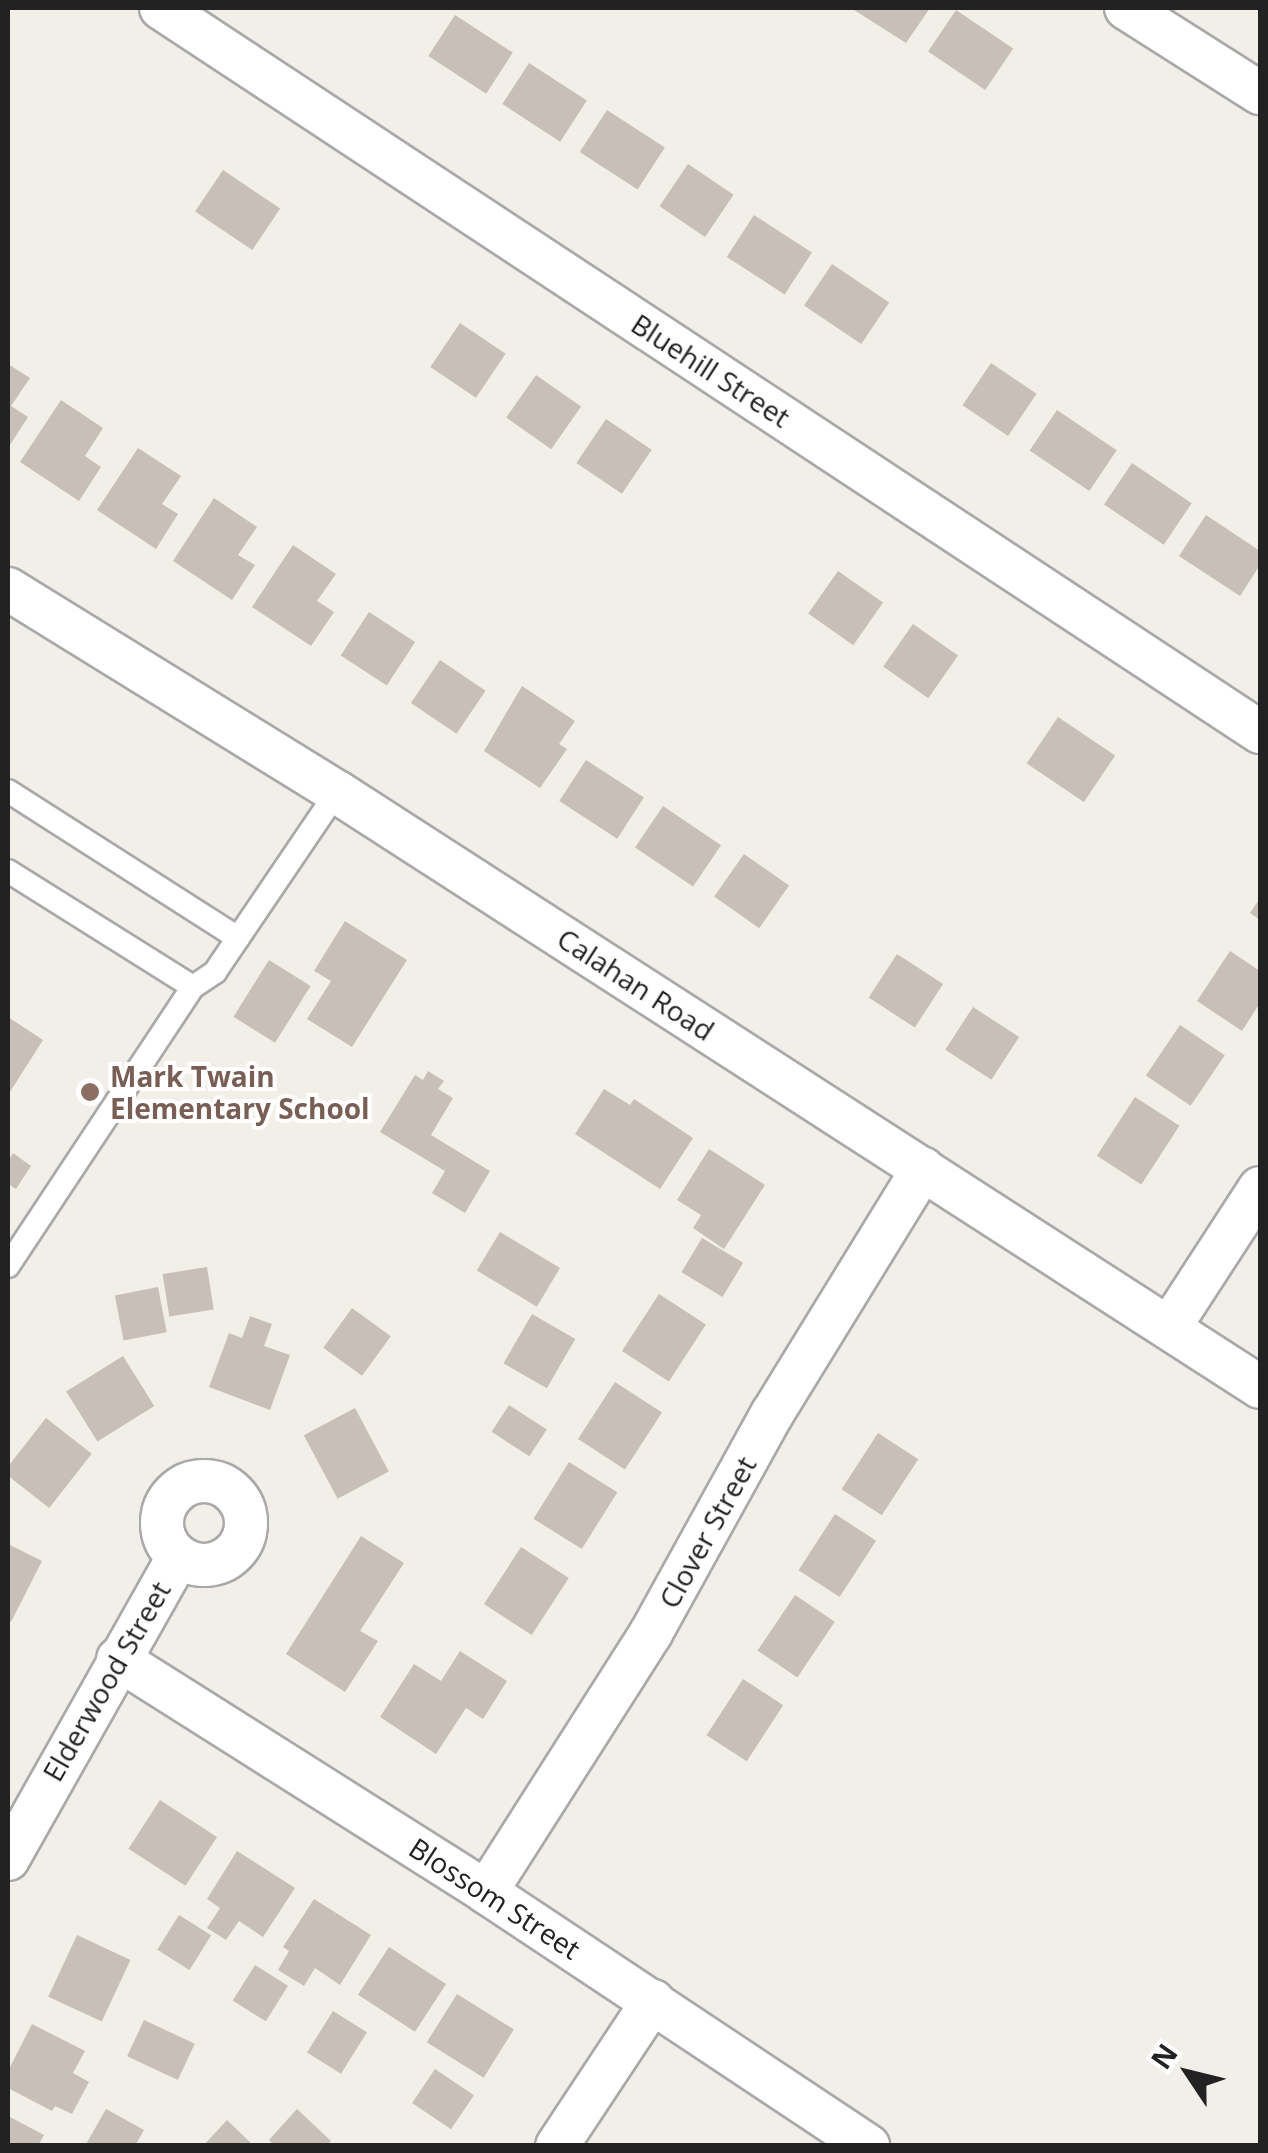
<!DOCTYPE html>
<style>
body{margin:0}
#map{position:relative;width:1268px;height:2153px;overflow:hidden;background:#f2efe9;font-family:"Open Sans",sans-serif}
div>[style]{position:absolute}
.building>*{inset:0;background:#c7bfb8;transform-origin:0 0}
.roads{filter:drop-shadow(2px 0 #a9a9a9) drop-shadow(-2px 0 #a9a9a9) drop-shadow(0 2px #a9a9a9) drop-shadow(0 -2px #a9a9a9)}
.service>*{height:22px;margin:-11px;padding:0 11px;transform-origin:11px;border-radius:11px;background:#fff}
.minor>*{height:42px;margin:-21px;padding:0 21px;transform-origin:21px;border-radius:21px;background:#fff}
.minor>.ring{margin:-21px;padding:0;box-sizing:content-box;background:none;border:42px solid #fff;border-radius:50%}
.dots>*{width:28px;height:28px;translate:-50% -50%;box-sizing:border-box;border:5px solid #fff;border-radius:50%}
span{translate:-50% -50%;white-space:nowrap;text-align:center;line-height:1.15;-webkit-text-stroke:8px #fff;paint-order:stroke}
.street-label{font-size:28px;color:#222}
.education-label{font-size:28px;color:#785e54;font-weight:700}
.left{translate:0 -50%;text-align:left}
.frame{position:absolute;inset:0;border:10px solid #222;pointer-events:none}
.north{position:absolute;left:1138px;top:2023px;width:100px;height:100px;-webkit-text-stroke:8px #fff;paint-order:stroke;rotate:305deg;font-size:28px;font-weight:700;line-height:40px;text-align:center;color:#222}
.north::after{content:'';display:block;margin:auto;width:35px;height:45px;background:#222;clip-path:polygon(50% 0,100% 100%,50% 72%,0 100%)}
</style>
<div id="map">
<div class="building">
<i style="clip-path:polygon(851px 8px,930px 8px,906px 43px)"></i>
<i style="left:956px;top:10px;width:69px;height:50px;rotate:34deg"></i>
<i style="left:455px;top:15px;width:69px;height:49px;rotate:33deg"></i>
<i style="left:529px;top:63px;width:69px;height:49px;rotate:33deg"></i>
<i style="left:607px;top:110px;width:69px;height:50px;rotate:33deg"></i>
<i style="left:688px;top:164px;width:55px;height:51px;rotate:34deg"></i>
<i style="left:223px;top:170px;width:69px;height:50px;rotate:34deg"></i>
<i style="left:754px;top:215px;width:69px;height:50px;rotate:33deg"></i>
<i style="left:832px;top:264px;width:69px;height:50px;rotate:34deg"></i>
<i style="left:460px;top:323px;width:55px;height:53px;rotate:34deg"></i>
<i style="left:991px;top:363px;width:55px;height:51px;rotate:34deg"></i>
<i style="clip-path:polygon(8px 364px,30px 378px,11px 406px,28px 417px,8px 448px)"></i>
<i style="left:536px;top:375px;width:55px;height:52px;rotate:35deg"></i>
<i style="clip-path:polygon(61px 400px,103px 428px,85px 456px,101px 467px,79px 501px,20px 462px)"></i>
<i style="left:1057px;top:410px;width:72px;height:49px;rotate:34deg"></i>
<i style="left:606px;top:419px;width:55px;height:53px;rotate:34deg"></i>
<i style="clip-path:polygon(138px 448px,181px 476px,162px 504px,178px 514px,156px 549px,97px 510px)"></i>
<i style="left:1132px;top:463px;width:72px;height:50px;rotate:34deg"></i>
<i style="clip-path:polygon(214px 498px,257px 527px,238px 555px,255px 565px,232px 600px,173px 561px)"></i>
<i style="clip-path:polygon(1206px 515px,1260px 551px,1260px 565px,1240px 596px,1179px 556px)"></i>
<i style="clip-path:polygon(293px 545px,336px 574px,317px 601px,334px 612px,311px 646px,252px 607px)"></i>
<i style="left:838px;top:571px;width:55px;height:52px;rotate:35deg"></i>
<i style="left:369px;top:612px;width:55px;height:52px;rotate:33deg"></i>
<i style="left:913px;top:624px;width:55px;height:52px;rotate:35deg"></i>
<i style="left:440px;top:660px;width:55px;height:52px;rotate:34deg"></i>
<i style="clip-path:polygon(522px 686px,575px 721px,559px 744px,567px 749px,540px 788px,484px 751px)"></i>
<i style="left:1058px;top:717px;width:69px;height:56px;rotate:34deg"></i>
<i style="left:586px;top:760px;width:69px;height:49px;rotate:33deg"></i>
<i style="left:663px;top:806px;width:70px;height:50px;rotate:34deg"></i>
<i style="left:744px;top:854px;width:55px;height:52px;rotate:35deg"></i>
<i style="clip-path:polygon(1260px 898px,1260px 920px,1250px 913px)"></i>
<i style="clip-path:polygon(345px 921px,407px 960px,352px 1047px,307px 1019px,331px 981px,314px 971px)"></i>
<i style="clip-path:polygon(1230px 951px,1260px 971px,1260px 1003px,1242px 1031px,1197px 1001px)"></i>
<i style="left:897px;top:954px;width:55px;height:52px;rotate:33deg"></i>
<i style="left:269px;top:960px;width:49px;height:67px;rotate:32deg"></i>
<i style="left:973px;top:1007px;width:55px;height:51px;rotate:33deg"></i>
<i style="clip-path:polygon(8px 1017px,43px 1040px,8px 1095px)"></i>
<i style="left:1180px;top:1025px;width:54px;height:61px;rotate:34deg"></i>
<i style="clip-path:polygon(428px 1071px,444px 1081px,438px 1089px,453px 1098px,431px 1135px,490px 1171px,465px 1213px,432px 1193px,445px 1171px,380px 1132px,415px 1075px,423px 1080px)"></i>
<i style="clip-path:polygon(604px 1089px,630px 1105px,634px 1099px,693px 1138px,660px 1189px,575px 1134px)"></i>
<i style="left:1135px;top:1097px;width:53px;height:70px;rotate:33deg"></i>
<i style="clip-path:polygon(709px 1149px,765px 1185px,724px 1249px,693px 1228px,701px 1215px,677px 1200px)"></i>
<i style="clip-path:polygon(13px 1153px,31px 1166px,16px 1189px,8px 1184px,8px 1161px)"></i>
<i style="left:500px;top:1232px;width:70px;height:45px;rotate:31deg"></i>
<i style="left:702px;top:1238px;width:48px;height:40px;rotate:31deg"></i>
<i style="left:207px;top:1267px;width:43px;height:45px;rotate:81deg"></i>
<i style="left:158px;top:1287px;width:46px;height:44px;rotate:79deg"></i>
<i style="left:659px;top:1294px;width:56px;height:68px;rotate:33deg"></i>
<i style="left:352px;top:1308px;width:48px;height:49px;rotate:36deg"></i>
<i style="left:532px;top:1314px;width:50px;height:57px;rotate:30deg"></i>
<i style="clip-path:polygon(250px 1316px,272px 1324px,264px 1346px,290px 1355px,270px 1410px,209px 1387px,229px 1333px,242px 1338px)"></i>
<i style="left:123px;top:1356px;width:59px;height:67px;rotate:58deg"></i>
<i style="left:615px;top:1382px;width:56px;height:68px;rotate:33deg"></i>
<i style="left:509px;top:1405px;width:45px;height:32px;rotate:33deg"></i>
<i style="left:355px;top:1408px;width:72px;height:58px;rotate:62deg"></i>
<i style="left:46px;top:1418px;width:58px;height:69px;rotate:38deg"></i>
<i style="left:878px;top:1433px;width:48px;height:67px;rotate:33deg"></i>
<i style="left:569px;top:1462px;width:57px;height:67px;rotate:32deg"></i>
<i style="left:835px;top:1514px;width:49px;height:67px;rotate:33deg"></i>
<i style="clip-path:polygon(361px 1536px,404px 1563px,360px 1631px,378px 1641px,345px 1692px,286px 1654px)"></i>
<i style="clip-path:polygon(8px 1544px,42px 1561px,11px 1622px,8px 1620px)"></i>
<i style="left:521px;top:1547px;width:57px;height:68px;rotate:33deg"></i>
<i style="left:795px;top:1595px;width:48px;height:67px;rotate:34deg"></i>
<i style="clip-path:polygon(460px 1651px,507px 1681px,483px 1719px,466px 1708px,436px 1754px,380px 1717px,414px 1664px,441px 1681px)"></i>
<i style="left:743px;top:1679px;width:48px;height:67px;rotate:33deg"></i>
<i style="left:160px;top:1800px;width:68px;height:58px;rotate:33deg"></i>
<i style="clip-path:polygon(237px 1851px,295px 1888px,263px 1937px,239px 1921px,226px 1940px,207px 1928px,220px 1908px,207px 1899px)"></i>
<i style="clip-path:polygon(314px 1899px,371px 1935px,340px 1985px,315px 1968px,304px 1986px,278px 1970px,289px 1951px,283px 1947px)"></i>
<i style="left:179px;top:1915px;width:38px;height:41px;rotate:32deg"></i>
<i style="left:77px;top:1935px;width:59px;height:68px;rotate:25deg"></i>
<i style="left:389px;top:1947px;width:68px;height:57px;rotate:33deg"></i>
<i style="left:255px;top:1965px;width:39px;height:42px;rotate:32deg"></i>
<i style="left:457px;top:1994px;width:67px;height:57px;rotate:32deg"></i>
<i style="left:333px;top:2011px;width:40px;height:49px;rotate:32deg"></i>
<i style="left:144px;top:2020px;width:56px;height:40px;rotate:25deg"></i>
<i style="clip-path:polygon(32px 2024px,85px 2051px,73px 2073px,89px 2082px,72px 2114px,55px 2106px,52px 2111px,8px 2088px,8px 2071px)"></i>
<i style="left:435px;top:2069px;width:47px;height:41px;rotate:34deg"></i>
<i style="clip-path:polygon(106px 2109px,144px 2130px,135px 2146px,85px 2146px)"></i>
<i style="clip-path:polygon(297px 2109px,331px 2141px,327px 2146px,275px 2146px,269px 2140px)"></i>
<i style="clip-path:polygon(8px 2116px,44px 2135px,38px 2146px,8px 2146px)"></i>
<i style="clip-path:polygon(227px 2120px,254px 2146px,203px 2146px)"></i>
</div>
<div class="roads">
<div class="service">
<i style="left:8px;top:791px;width:273px;rotate:32.6deg"></i>
<i style="left:8px;top:871px;width:218px;rotate:32.1deg"></i>
<i style="left:193px;top:987px;width:27px;rotate:-34deg"></i>
<i style="left:215px;top:972px;width:217px;rotate:-55.9deg"></i>
<i style="left:8px;top:1266px;width:335px;rotate:-56.5deg"></i>
</div>
<div class="minor">
<i style="left:161px;top:8px;width:1316px;rotate:33.38deg"></i>
<i style="left:1126px;top:8px;width:159px;rotate:32.4deg"></i>
<i style="left:8px;top:589px;width:387px;rotate:31.7deg"></i>
<i style="left:337px;top:792px;width:1098px;rotate:32.81deg"></i>
<i style="left:1169px;top:1328px;width:167px;rotate:-57deg"></i>
<i class="ring" style="left:162px;top:1481px;width:42px;height:42px"></i>
<i style="left:118px;top:1659px;width:436px;rotate:32.3deg"></i>
<i style="left:486px;top:1892px;width:459px;rotate:33.6deg"></i>
<i style="left:8px;top:1859px;width:347px;rotate:-60.6deg"></i>
<i style="left:486px;top:1892px;width:307px;rotate:-57.5deg"></i>
<i style="left:651px;top:1633px;width:250px;rotate:-61.1deg"></i>
<i style="left:772px;top:1414px;width:288px;rotate:-58.4deg"></i>
<i style="left:557px;top:2146px;width:174px;rotate:-56.5deg"></i>
</div>
</div>
<div class="dots">
<i style="left:90px;top:1092px;background:#8d6e63"></i>
</div>
<div class="street-label">
<span style="left:711px;top:370px;rotate:33deg">Bluehill Street</span>
<span style="left:636px;top:984px;rotate:33deg">Calahan Road</span>
<span style="left:707px;top:1532px;rotate:-61deg">Clover Street</span>
<span style="left:106px;top:1681px;rotate:-60deg">Elderwood Street</span>
<span style="left:495px;top:1898px;rotate:33deg">Blossom Street</span>
</div>
<div class="education-label">
<span class="left" style="left:110px;top:1092px">Mark Twain<br>Elementary School</span>
</div>
<div class="frame"></div>
<div class="north">N</div>
</div>
